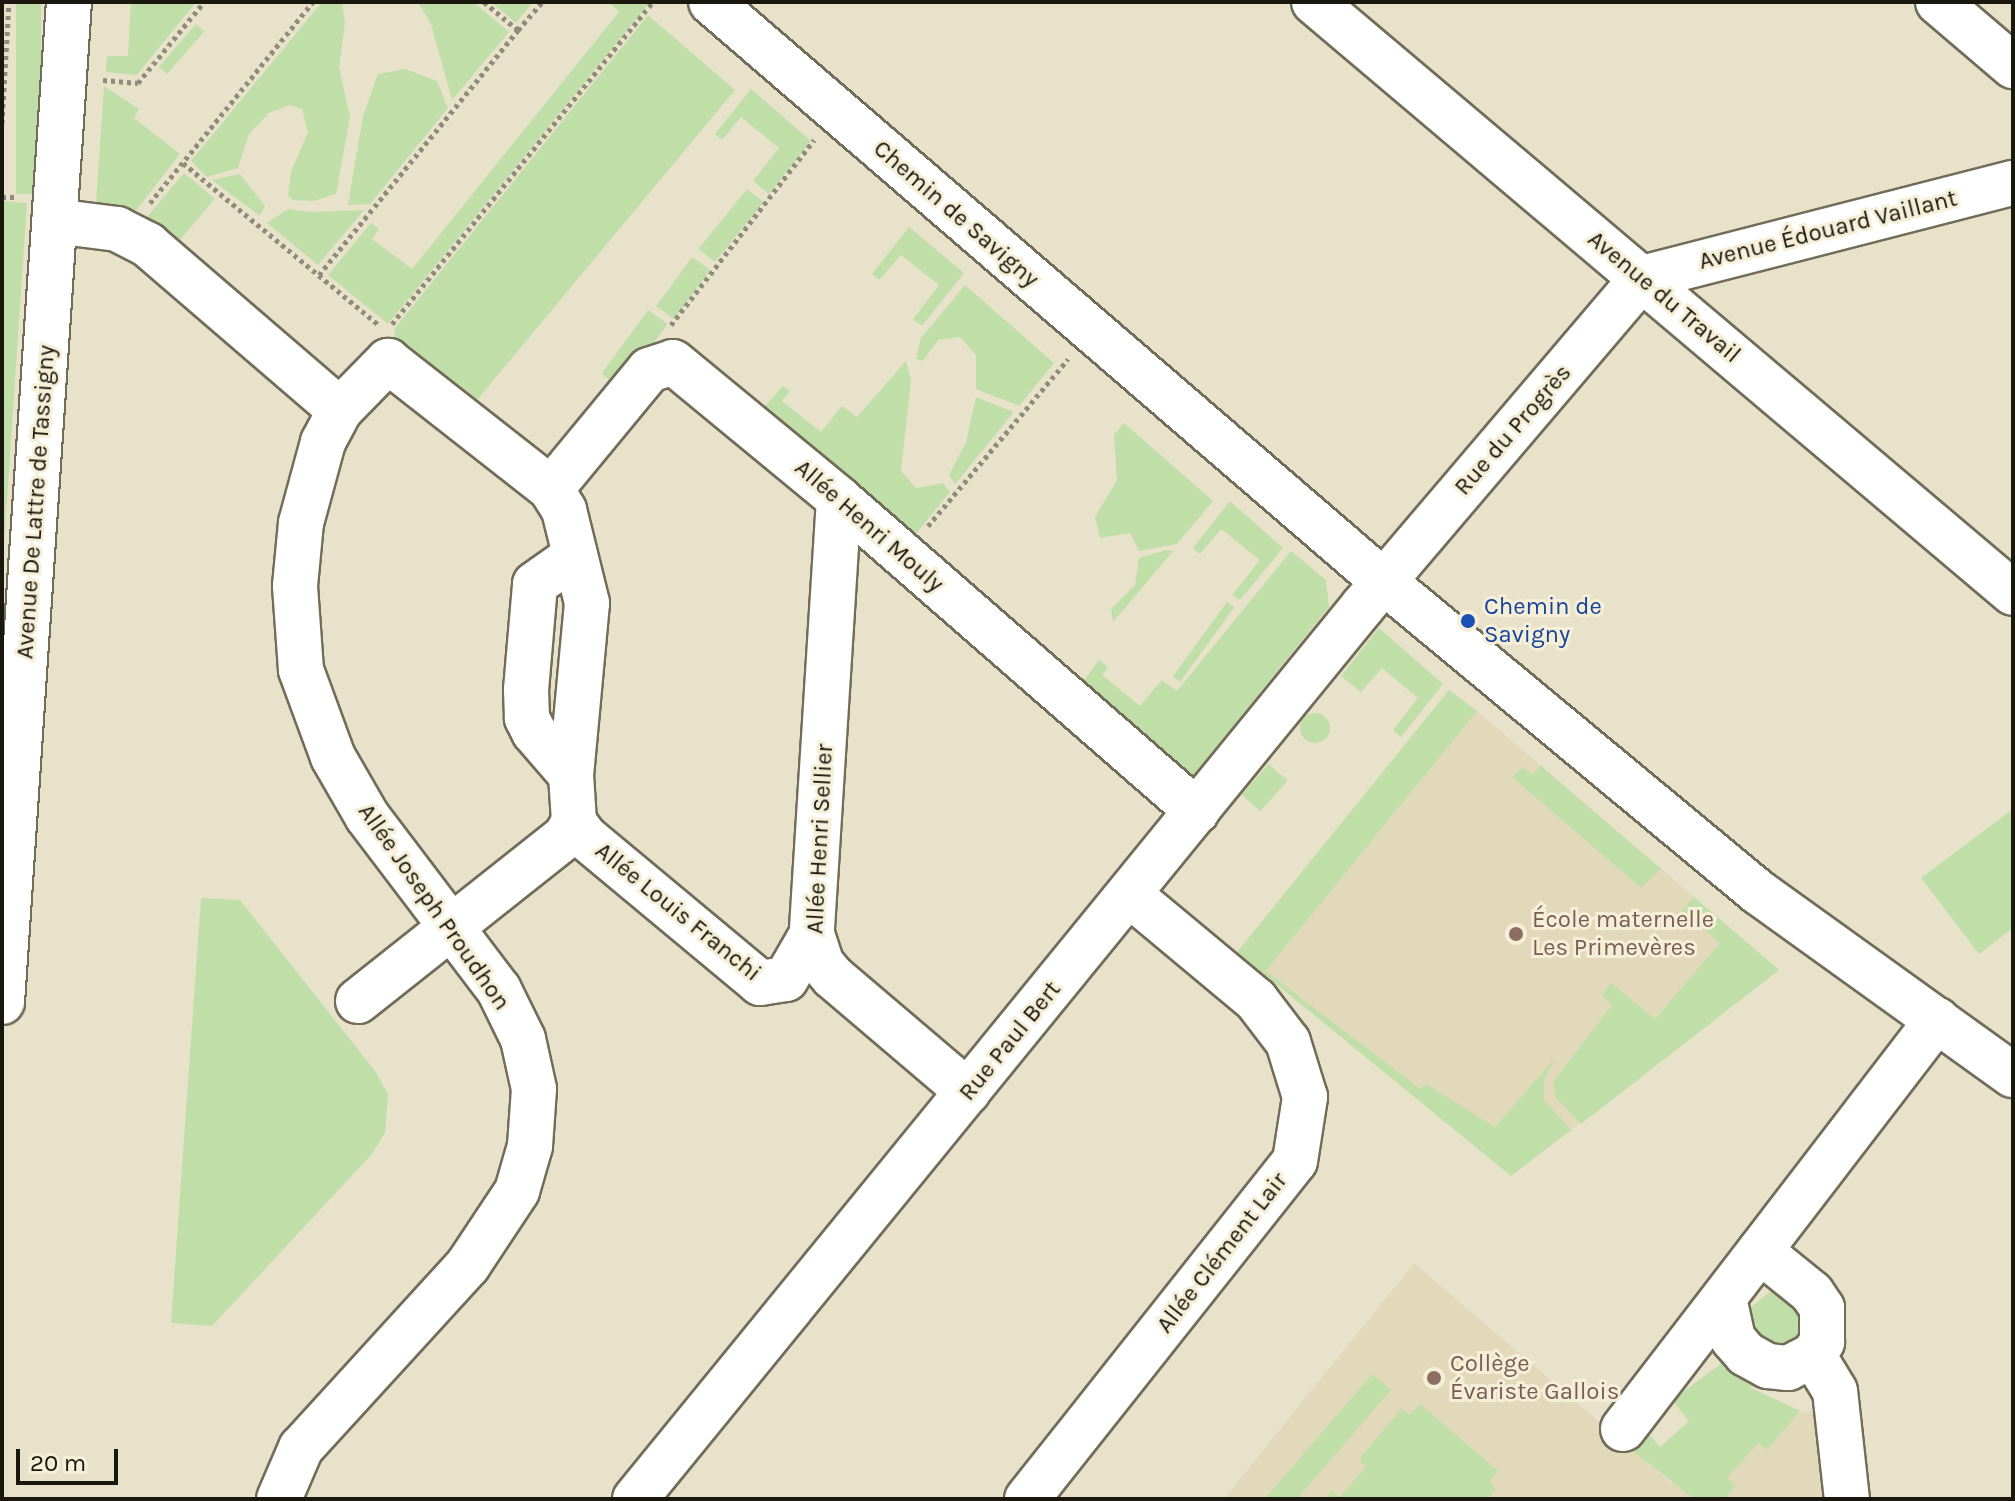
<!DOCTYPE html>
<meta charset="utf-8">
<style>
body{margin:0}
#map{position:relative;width:2015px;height:1501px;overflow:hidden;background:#e8e2cb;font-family:Karla,sans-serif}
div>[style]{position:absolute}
.built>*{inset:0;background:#e2d9bb}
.green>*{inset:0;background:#c0dea8;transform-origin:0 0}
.round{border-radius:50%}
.path>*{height:5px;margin-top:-2.5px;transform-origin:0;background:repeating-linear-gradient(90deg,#908c7b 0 4px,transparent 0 8px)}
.roads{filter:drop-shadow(2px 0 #726c58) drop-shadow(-2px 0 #726c58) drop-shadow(0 2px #726c58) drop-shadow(0 -2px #726c58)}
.minor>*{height:44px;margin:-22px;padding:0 22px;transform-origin:22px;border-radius:22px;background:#fff}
.dots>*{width:22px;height:22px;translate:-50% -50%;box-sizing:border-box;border:4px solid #f6efd8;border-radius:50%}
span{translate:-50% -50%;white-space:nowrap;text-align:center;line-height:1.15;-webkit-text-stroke:6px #f6efd8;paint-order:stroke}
.street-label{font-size:24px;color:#19170e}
.transit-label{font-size:24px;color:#164399}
.left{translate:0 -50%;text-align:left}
.education-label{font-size:24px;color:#785e54}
.frame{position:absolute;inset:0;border:4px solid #19170e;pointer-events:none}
.scale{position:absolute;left:16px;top:1449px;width:102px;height:36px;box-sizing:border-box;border:4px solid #19170e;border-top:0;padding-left:10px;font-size:24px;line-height:28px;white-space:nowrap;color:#19170e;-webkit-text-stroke:6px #f6efd8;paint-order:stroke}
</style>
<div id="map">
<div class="built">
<i style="clip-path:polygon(1477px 711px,1779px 970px,1511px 1176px,1266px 971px)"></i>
<i style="clip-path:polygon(1414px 1263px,1671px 1483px,1751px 1388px,1803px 1412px,1856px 1406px,1866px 1499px,1224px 1499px)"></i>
</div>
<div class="green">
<i style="left:16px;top:2px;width:25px;height:192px"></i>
<i style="clip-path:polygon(131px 2px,196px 2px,137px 75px,106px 72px,107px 56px,128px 56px)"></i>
<i style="clip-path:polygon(322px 2px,342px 2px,345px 23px,339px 67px,350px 117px,336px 194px,313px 201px,293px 200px,288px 195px,291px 172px,308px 132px,302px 109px,290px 105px,269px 113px,249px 134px,238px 168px,207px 177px,191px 161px)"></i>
<i style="clip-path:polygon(418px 2px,473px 2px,509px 32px,452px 100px,431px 24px)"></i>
<i style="clip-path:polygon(491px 2px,533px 2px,516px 23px)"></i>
<i style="clip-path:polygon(609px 2px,649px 3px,388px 324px,328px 275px,371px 223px,379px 229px,372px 239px,412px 269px,619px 12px)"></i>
<i style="clip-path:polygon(648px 15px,735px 90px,472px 406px,394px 338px,395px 328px)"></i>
<i style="left:196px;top:24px;width:11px;height:57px;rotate:41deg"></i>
<i style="clip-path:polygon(405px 69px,437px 81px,448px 108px,370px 204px,348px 205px,363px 116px,378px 74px)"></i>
<i style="clip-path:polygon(104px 86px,139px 109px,134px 118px,180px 154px,134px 213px,96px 204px)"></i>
<i style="clip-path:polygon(751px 89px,811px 141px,769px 194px,753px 181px,779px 148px,741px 117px,722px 140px,715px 134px)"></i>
<i style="left:184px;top:173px;width:40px;height:63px;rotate:40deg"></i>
<i style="clip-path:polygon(240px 174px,265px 206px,260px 216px,212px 180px)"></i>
<i style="left:747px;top:189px;width:21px;height:77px;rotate:39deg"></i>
<i style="clip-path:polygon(3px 201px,27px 203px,2px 574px,2px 220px)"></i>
<i style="clip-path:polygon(288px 209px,312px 212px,364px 210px,318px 265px,267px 223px)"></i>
<i style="clip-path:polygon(909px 227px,964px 273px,922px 326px,913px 319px,939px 285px,901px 255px,879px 280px,872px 274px)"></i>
<i style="left:692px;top:257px;width:22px;height:61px;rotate:36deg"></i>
<i style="clip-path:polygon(965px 285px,1054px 363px,1019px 406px,976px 389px,976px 355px,960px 337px,938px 340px,923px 361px,916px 359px,921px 338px)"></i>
<i style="left:648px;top:310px;width:24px;height:79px;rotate:36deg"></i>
<i style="clip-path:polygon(906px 361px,911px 381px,901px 471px,916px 488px,943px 483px,950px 492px,914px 536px,764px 407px,783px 386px,790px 391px,782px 401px,821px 432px,842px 406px,857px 417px)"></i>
<i style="clip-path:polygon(976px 397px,1014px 412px,955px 484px,949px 475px,966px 442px)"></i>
<i style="clip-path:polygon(1124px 423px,1213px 501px,1177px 544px,1139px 551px,1130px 533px,1100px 538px,1095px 517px,1117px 480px,1114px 435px)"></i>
<i style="clip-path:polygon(1230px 501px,1283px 548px,1240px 600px,1232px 595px,1260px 560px,1221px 529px,1200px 554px,1193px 548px)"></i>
<i style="clip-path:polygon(1166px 550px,1173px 551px,1113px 622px,1111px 609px,1135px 585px,1139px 558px)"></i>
<i style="clip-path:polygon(1291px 551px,1326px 580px,1329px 607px,1191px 778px,1083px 682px,1099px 660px,1108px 667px,1102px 675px,1140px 706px,1162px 680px,1177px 691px)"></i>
<i style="left:1227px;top:602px;width:9px;height:92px;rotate:36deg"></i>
<i style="clip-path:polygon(1379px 628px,1443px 684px,1401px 737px,1393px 730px,1418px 698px,1382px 668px,1361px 692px,1341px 676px)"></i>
<i style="clip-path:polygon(1449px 690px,1477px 711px,1266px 971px,1420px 1089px,1426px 1084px,1495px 1127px,1556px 1057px,1544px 1080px,1544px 1100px,1571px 1130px,1511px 1176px,1237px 952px)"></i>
<i class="round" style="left:1300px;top:713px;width:30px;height:30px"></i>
<i style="left:1269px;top:764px;width:25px;height:41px;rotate:42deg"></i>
<i style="clip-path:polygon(1541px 766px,1661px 869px,1641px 888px,1512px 777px,1523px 767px,1532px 775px)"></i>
<i style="clip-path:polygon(2013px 809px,2013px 928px,1979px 954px,1921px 878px)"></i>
<i style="clip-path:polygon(1694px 897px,1779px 970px,1581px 1124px,1556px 1098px,1553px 1082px,1612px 1005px,1602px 995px,1611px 983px,1655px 1019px,1720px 943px,1682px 910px)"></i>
<i style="clip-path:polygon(201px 898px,240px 900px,375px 1071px,388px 1094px,385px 1133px,371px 1155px,212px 1326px,171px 1323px)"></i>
<i style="clip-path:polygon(1772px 1290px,1792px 1293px,1809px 1329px,1789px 1351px,1752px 1339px,1749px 1309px)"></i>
<i style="clip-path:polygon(1723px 1362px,1755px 1372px,1751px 1388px,1800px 1411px,1767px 1450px,1758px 1443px,1727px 1478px,1736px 1486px,1725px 1499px,1694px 1499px,1624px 1444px,1643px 1427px,1660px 1447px,1689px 1421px,1672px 1400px)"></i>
<i style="clip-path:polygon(1372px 1374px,1391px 1390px,1297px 1499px,1265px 1499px)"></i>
<i style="clip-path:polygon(1420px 1404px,1498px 1471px,1489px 1482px,1496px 1489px,1487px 1499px,1325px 1499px,1332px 1491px,1340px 1497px,1366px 1467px,1359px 1459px,1402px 1408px,1410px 1415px)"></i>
</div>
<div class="path">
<i style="left:484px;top:2px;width:44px;rotate:39.5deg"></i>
<i style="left:518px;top:30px;width:37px;rotate:-49deg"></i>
<i style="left:103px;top:80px;width:35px;rotate:5deg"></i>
<i style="left:138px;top:83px;width:104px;rotate:-50.8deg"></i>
<i style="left:2px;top:123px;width:121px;rotate:-86.7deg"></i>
<i style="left:183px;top:163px;width:254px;rotate:39.6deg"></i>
<i style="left:2px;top:197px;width:15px"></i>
<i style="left:150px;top:203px;width:259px;rotate:-51deg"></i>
<i style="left:319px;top:275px;width:316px;rotate:-50.9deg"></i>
<i style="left:392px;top:324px;width:414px;rotate:-51deg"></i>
<i style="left:671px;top:325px;width:234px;rotate:-52.3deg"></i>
<i style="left:928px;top:526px;width:218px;rotate:-50deg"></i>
</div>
<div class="roads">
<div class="minor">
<i style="left:711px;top:2px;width:870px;rotate:40.76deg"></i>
<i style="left:1370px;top:570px;width:504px;rotate:39.69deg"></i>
<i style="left:1758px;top:892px;width:314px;rotate:35.7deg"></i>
<i style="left:1314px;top:2px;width:915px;rotate:40.21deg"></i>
<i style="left:1938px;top:2px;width:99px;rotate:40.5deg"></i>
<i style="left:54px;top:221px;width:64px;rotate:7.2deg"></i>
<i style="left:117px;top:229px;width:35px;rotate:27deg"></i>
<i style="left:148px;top:245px;width:253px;rotate:40.7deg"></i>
<i style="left:1642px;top:278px;width:383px;rotate:-14.4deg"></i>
<i style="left:551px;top:489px;width:154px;rotate:-50.5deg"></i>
<i style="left:649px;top:370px;width:25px;rotate:-18deg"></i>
<i style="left:673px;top:362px;width:215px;rotate:39.5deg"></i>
<i style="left:839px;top:499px;width:475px;rotate:41.1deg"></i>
<i style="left:839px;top:499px;width:436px;rotate:93.6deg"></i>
<i style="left:812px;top:934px;width:32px;rotate:72deg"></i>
<i style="left:822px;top:964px;width:17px;rotate:50deg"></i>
<i style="left:833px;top:977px;width:177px;rotate:40.4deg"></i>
<i style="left:571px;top:775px;width:57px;rotate:-130.7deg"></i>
<i style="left:534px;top:732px;width:16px;rotate:-117deg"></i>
<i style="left:527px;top:718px;width:28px;rotate:-92deg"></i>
<i style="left:526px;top:690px;width:106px;rotate:-85.1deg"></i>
<i style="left:535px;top:584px;width:49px;rotate:-35deg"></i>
<i style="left:358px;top:1001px;width:264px;rotate:-38.4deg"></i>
<i style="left:565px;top:837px;width:17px;rotate:-59deg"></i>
<i style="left:2px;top:1002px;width:1002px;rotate:-86.17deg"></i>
<i style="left:1724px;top:1298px;width:42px;rotate:77.6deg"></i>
<i style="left:1733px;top:1339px;width:20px;rotate:49deg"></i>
<i style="left:1746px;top:1354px;width:25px;rotate:29deg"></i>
<i style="left:1768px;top:1366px;width:20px;rotate:6deg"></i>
<i style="left:1788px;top:1368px;width:28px;rotate:-27deg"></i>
<i style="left:1813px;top:1355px;width:16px;rotate:-55deg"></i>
<i style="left:1822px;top:1342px;width:34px;rotate:-90deg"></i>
<i style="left:1822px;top:1308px;width:18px;rotate:-124deg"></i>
<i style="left:1812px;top:1293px;width:67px;rotate:-141.1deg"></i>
<i style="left:1813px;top:1355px;width:42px;rotate:58.6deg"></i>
<i style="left:1835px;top:1391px;width:109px;rotate:83.7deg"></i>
<i style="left:1623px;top:1429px;width:516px;rotate:-52.49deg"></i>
<i style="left:279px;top:1499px;width:56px;rotate:-66.7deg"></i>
<i style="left:301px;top:1448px;width:248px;rotate:-47.6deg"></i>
<i style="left:468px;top:1265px;width:89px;rotate:-56.5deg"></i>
<i style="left:517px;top:1191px;width:47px;rotate:-73.9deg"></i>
<i style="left:530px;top:1146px;width:57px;rotate:-86deg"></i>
<i style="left:534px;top:1089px;width:51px;rotate:-102.4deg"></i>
<i style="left:523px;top:1039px;width:55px;rotate:-116.1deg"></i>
<i style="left:499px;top:990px;width:218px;rotate:-127.2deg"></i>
<i style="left:367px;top:816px;width:68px;rotate:-120deg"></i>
<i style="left:333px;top:757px;width:93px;rotate:-110.2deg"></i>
<i style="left:301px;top:670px;width:84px;rotate:-94.1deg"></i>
<i style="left:295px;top:586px;width:63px;rotate:-84.6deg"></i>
<i style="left:301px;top:523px;width:84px;rotate:-74.8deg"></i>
<i style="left:323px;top:442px;width:36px;rotate:-62deg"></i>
<i style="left:340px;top:410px;width:69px;rotate:-45.6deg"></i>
<i style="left:388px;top:361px;width:207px;rotate:38.1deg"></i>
<i style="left:551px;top:489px;width:25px;rotate:58deg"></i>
<i style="left:564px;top:510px;width:96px;rotate:76.1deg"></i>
<i style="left:587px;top:603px;width:173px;rotate:95.3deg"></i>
<i style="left:571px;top:775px;width:47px;rotate:86.3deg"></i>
<i style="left:574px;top:822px;width:19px;rotate:54deg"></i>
<i style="left:585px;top:837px;width:228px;rotate:39.8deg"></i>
<i style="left:760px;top:983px;width:26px;rotate:-9deg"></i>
<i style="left:786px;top:979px;width:52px;rotate:-60deg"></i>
<i style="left:635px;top:1499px;width:1152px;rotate:-50.81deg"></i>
<i style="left:1363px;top:606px;width:431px;rotate:-49.6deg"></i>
<i style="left:1027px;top:1499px;width:431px;rotate:-51.6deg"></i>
<i style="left:1295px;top:1161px;width:65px;rotate:-81.1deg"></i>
<i style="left:1305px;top:1097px;width:58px;rotate:-107.2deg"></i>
<i style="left:1288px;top:1042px;width:53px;rotate:-127.3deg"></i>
<i style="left:1256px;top:1000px;width:165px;rotate:-140.2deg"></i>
</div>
</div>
<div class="dots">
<i style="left:1468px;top:621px;background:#1a4fb4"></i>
<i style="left:1516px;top:934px;background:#8d6e63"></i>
<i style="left:1434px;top:1378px;background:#8d6e63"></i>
</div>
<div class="street-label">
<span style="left:956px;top:214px;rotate:41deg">Chemin de Savigny</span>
<span style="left:1828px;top:230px;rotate:-14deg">Avenue Édouard Vaillant</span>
<span style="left:1664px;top:297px;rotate:40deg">Avenue du Travail</span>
<span style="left:1513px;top:430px;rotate:-49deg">Rue du Progrès</span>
<span style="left:36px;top:502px;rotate:-86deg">Avenue De Lattre de Tassigny</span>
<span style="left:869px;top:526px;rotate:41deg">Allée Henri Mouly</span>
<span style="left:820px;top:839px;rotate:-87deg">Allée Henri Sellier</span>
<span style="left:434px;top:907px;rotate:55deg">Allée Joseph Proudhon</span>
<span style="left:678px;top:912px;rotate:39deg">Allée Louis Franchi</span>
<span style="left:1010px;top:1041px;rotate:-51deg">Rue Paul Bert</span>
<span style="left:1222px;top:1253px;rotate:-52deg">Allée Clément Lair</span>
</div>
<div class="transit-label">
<span class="left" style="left:1484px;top:621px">Chemin de<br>Savigny</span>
</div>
<div class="education-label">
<span class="left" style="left:1532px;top:934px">École maternelle<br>Les Primevères</span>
<span class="left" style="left:1450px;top:1378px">Collège<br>Évariste Gallois</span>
</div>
<div class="frame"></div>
<div class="scale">20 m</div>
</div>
